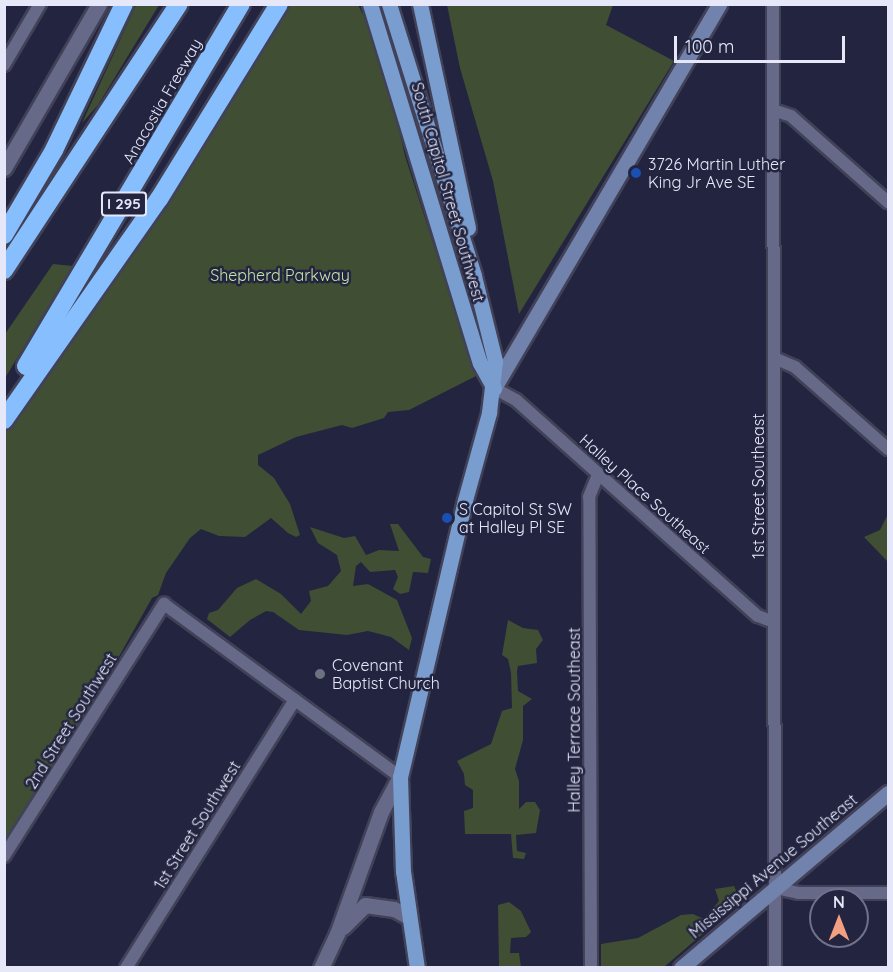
<!DOCTYPE html>
<style>
body{margin:0}
#map{position:relative;width:893px;height:972px;overflow:hidden;background:#23243f;font-family:Quicksand,sans-serif}
div>[style]{position:absolute}
.green>*{inset:0;background:#404e33}
.roads{filter:drop-shadow(2px 0 #414158) drop-shadow(-2px 0 #414158) drop-shadow(0 2px #414158) drop-shadow(0 -2px #414158)}
.minor>*{height:12px;margin:-6px;padding:0 6px;transform-origin:6px;border-radius:6px;background:#676989}
.tertiary>*{height:15px;margin:-7.5px;padding:0 7.5px;transform-origin:7.5px;border-radius:7.5px;background:#676989}
.secondary>*{height:15px;margin:-7.5px;padding:0 7.5px;transform-origin:7.5px;border-radius:7.5px;background:#7183ac}
.primary>*{height:15px;margin:-7.5px;padding:0 7.5px;transform-origin:7.5px;border-radius:7.5px;background:#7a9dcf}
.motorway>*{height:18px;margin:-9px;padding:0 9px;transform-origin:9px;border-radius:9px;background:#87bffe}
.dots>*{width:16px;height:16px;translate:-50% -50%;box-sizing:border-box;border:3px solid #23243f;border-radius:50%}
span{translate:-50% -50%;white-space:nowrap;text-align:center;line-height:1.15;-webkit-text-stroke:5px #23243f;paint-order:stroke}
.shield-label span{padding:2px 4px;background:#23243f;border:2px solid;border-radius:4px;-webkit-text-stroke-width:0}
.shield-label{font-size:15px;color:#e6e8fa;font-weight:700}
.street-label{font-size:16px;color:#e6e8fa}
.poi-label{font-size:16px;color:#e6e8fa}
.left{translate:0 -50%;text-align:left}
.park-label{font-size:16px;color:#c2e3a4}
.frame{position:absolute;inset:0;border:6px solid #e6e8fa;pointer-events:none}
.north{position:absolute;left:809px;top:888px;width:60px;height:60px;box-sizing:border-box;background:#23243f;border:2px solid #71728a;border-radius:50%;rotate:0deg;font-size:16px;font-weight:700;line-height:24px;text-align:center;color:#e6e8fa}
.north::after{content:'';display:block;margin:auto;width:21px;height:27px;background:#f2a081;clip-path:polygon(50% 0,100% 100%,50% 72%,0 100%)}
.scale{position:absolute;left:674px;top:36px;width:171px;height:27px;box-sizing:border-box;border:3px solid #e6e8fa;border-top:0;padding-left:8px;font-size:18px;line-height:21px;white-space:nowrap;color:#e6e8fa;-webkit-text-stroke:4px #23243f;paint-order:stroke}
</style>
<div id="map">
<div class="green">
<i style="clip-path:polygon(136px 5px,159px 5px,98px 105px,82px 123px)"></i>
<i style="clip-path:polygon(266px 5px,358px 5px,380px 46px,405px 156px,476px 376px,409px 410px,388px 412px,384px 418px,352px 428px,342px 425px,296px 437px,258px 455px,258px 465px,274px 478px,290px 504px,300px 535px,296px 537px,288px 533px,271px 518px,245px 537px,219px 536px,201px 529px,190px 538px,166px 573px,158px 595px,152px 598px,91px 706px,5px 841px,5px 429px)"></i>
<i style="clip-path:polygon(447px 5px,613px 5px,606px 25px,674px 61px,519px 314px,493px 181px,460px 68px)"></i>
<i style="clip-path:polygon(53px 264px,73px 266px,5px 378px,5px 334px)"></i>
<i style="clip-path:polygon(888px 514px,888px 562px,864px 537px,880px 530px)"></i>
<i style="clip-path:polygon(390px 524px,398px 524px,423px 557px,431px 559px,428px 573px,413px 572px,409px 592px,400px 594px,393px 589px,398px 577px,395px 570px,370px 572px,361px 562px,356px 566px,353px 586px,368px 584px,397px 600px,412px 638px,409px 650px,391px 637px,368px 631px,347px 635px,299px 630px,273px 612px,266px 611px,250px 620px,230px 637px,207px 619px,209px 613px,218px 610px,237px 588px,256px 579px,281px 594px,301px 614px,311px 601px,309px 591px,328px 586px,341px 571px,337px 555px,318px 543px,310px 527px,344px 538px,355px 536px,366px 555px,379px 550px,399px 551px)"></i>
<i style="clip-path:polygon(508px 620px,523px 628px,538px 630px,543px 640px,536px 649px,537px 663px,518px 666px,517px 671px,518px 691px,532px 699px,523px 706px,523px 740px,515px 769px,519px 781px,519px 809px,526px 802px,535px 802px,540px 810px,536px 833px,516px 835px,517px 851px,526px 853px,524px 859px,513px 858px,511px 834px,465px 834px,464px 811px,473px 808px,473px 790px,465px 785px,464px 774px,457px 761px,491px 744px,502px 711px,512px 708px,511px 673px,508px 659px,502px 655px)"></i>
<i style="clip-path:polygon(734px 886px,741px 901px,664px 967px,601px 967px,601px 944px,638px 938px,681px 915px,693px 914px,704px 919px,719px 901px,715px 889px)"></i>
<i style="clip-path:polygon(509px 902px,521px 911px,531px 932px,526px 937px,511px 938px,510px 953px,519px 953px,521px 967px,499px 967px,498px 905px)"></i>
</div>
<div class="roads">
<div class="minor">
<i style="left:773px;top:4px;width:964px;rotate:89.88deg"></i>
<i style="left:4px;top:65px;width:71px;rotate:-59.5deg"></i>
<i style="left:773px;top:110px;width:19px;rotate:18deg"></i>
<i style="left:791px;top:116px;width:130px;rotate:41.6deg"></i>
<i style="left:774px;top:358px;width:23px;rotate:23deg"></i>
<i style="left:795px;top:367px;width:124px;rotate:41.4deg"></i>
<i style="left:494px;top:388px;width:25px;rotate:29deg"></i>
<i style="left:516px;top:400px;width:324px;rotate:41.8deg"></i>
<i style="left:758px;top:616px;width:17px;rotate:21deg"></i>
<i style="left:4px;top:856px;width:299px;rotate:-57.6deg"></i>
<i style="left:164px;top:604px;width:293px;rotate:36.2deg"></i>
<i style="left:775px;top:888px;width:24px;rotate:12deg"></i>
<i style="left:798px;top:893px;width:90px"></i>
<i style="left:126px;top:968px;width:317px;rotate:-57.8deg"></i>
<i style="left:591px;top:968px;width:471px;rotate:-90.2deg"></i>
<i style="left:589px;top:497px;width:24px;rotate:-68deg"></i>
</div>
<div class="tertiary">
<i style="left:4px;top:168px;width:190px;rotate:-59.9deg"></i>
<i style="left:343px;top:927px;width:31px;rotate:-45deg"></i>
<i style="left:365px;top:905px;width:29px;rotate:8deg"></i>
<i style="left:394px;top:909px;width:15px;rotate:28deg"></i>
<i style="left:321px;top:968px;width:38px;rotate:-65deg"></i>
<i style="left:337px;top:934px;width:130px;rotate:-70.2deg"></i>
<i style="left:381px;top:812px;width:40px;rotate:-62deg"></i>
</div>
<div class="secondary">
<i style="left:494px;top:388px;width:445px;rotate:-59.6deg"></i>
<i style="left:681px;top:968px;width:271px;rotate:-40.2deg"></i>
</div>
<div class="primary">
<i style="left:370px;top:4px;width:375px;rotate:73deg"></i>
<i style="left:480px;top:363px;width:29px;rotate:61deg"></i>
<i style="left:389px;top:4px;width:285px;rotate:72.6deg"></i>
<i style="left:474px;top:276px;width:88px;rotate:76.1deg"></i>
<i style="left:495px;top:361px;width:52px;rotate:96.6deg"></i>
<i style="left:489px;top:413px;width:90px;rotate:105.4deg"></i>
<i style="left:465px;top:500px;width:285px;rotate:103.2deg"></i>
<i style="left:400px;top:777px;width:94px;rotate:88.2deg"></i>
<i style="left:403px;top:871px;width:98px;rotate:81.8deg"></i>
<i style="left:420px;top:4px;width:229px;rotate:77.9deg"></i>
</div>
<div class="motorway">
<i style="left:4px;top:235px;width:99px;rotate:-59.5deg"></i>
<i style="left:54px;top:150px;width:162px;rotate:-64.4deg"></i>
<i style="left:4px;top:270px;width:318px;rotate:-56.7deg"></i>
<i style="left:26px;top:366px;width:421px;rotate:-59.3deg"></i>
<i style="left:4px;top:420px;width:270px;rotate:-55deg"></i>
<i style="left:159px;top:199px;width:229px;rotate:-58.4deg"></i>
</div>
</div>
<div class="dots">
<i style="left:636px;top:173px;background:#1a4fb4"></i>
<i style="left:447px;top:518px;background:#1a4fb4"></i>
<i style="left:320px;top:674px;background:#6b7280"></i>
</div>
<div class="shield-label">
<span style="left:124px;top:204px">I 295</span>
</div>
<div class="street-label">
<span style="left:162px;top:101px;rotate:-60deg">Anacostia Freeway</span>
<span style="left:448px;top:192px;rotate:74deg">South Capitol Street Southwest</span>
<span style="left:758px;top:486px;rotate:-90deg">1st Street Southeast</span>
<span style="left:645px;top:494px;rotate:42deg">Halley Place Southeast</span>
<span style="left:574px;top:720px;rotate:-90deg">Halley Terrace Southeast</span>
<span style="left:71px;top:721px;rotate:-58deg">2nd Street Southwest</span>
<span style="left:197px;top:825px;rotate:-58deg">1st Street Southwest</span>
<span style="left:773px;top:866px;rotate:-40deg">Mississippi Avenue Southeast</span>
</div>
<div class="poi-label">
<span class="left" style="left:648px;top:173px">3726 Martin Luther<br>King Jr Ave SE</span>
<span class="left" style="left:459px;top:518px">S Capitol St SW<br>at Halley Pl SE</span>
<span class="left" style="left:332px;top:674px">Covenant<br>Baptist Church</span>
</div>
<div class="park-label">
<span style="left:280px;top:275px">Shepherd Parkway</span>
</div>
<div class="frame"></div>
<div class="north">N</div>
<div class="scale">100 m</div>
</div>
